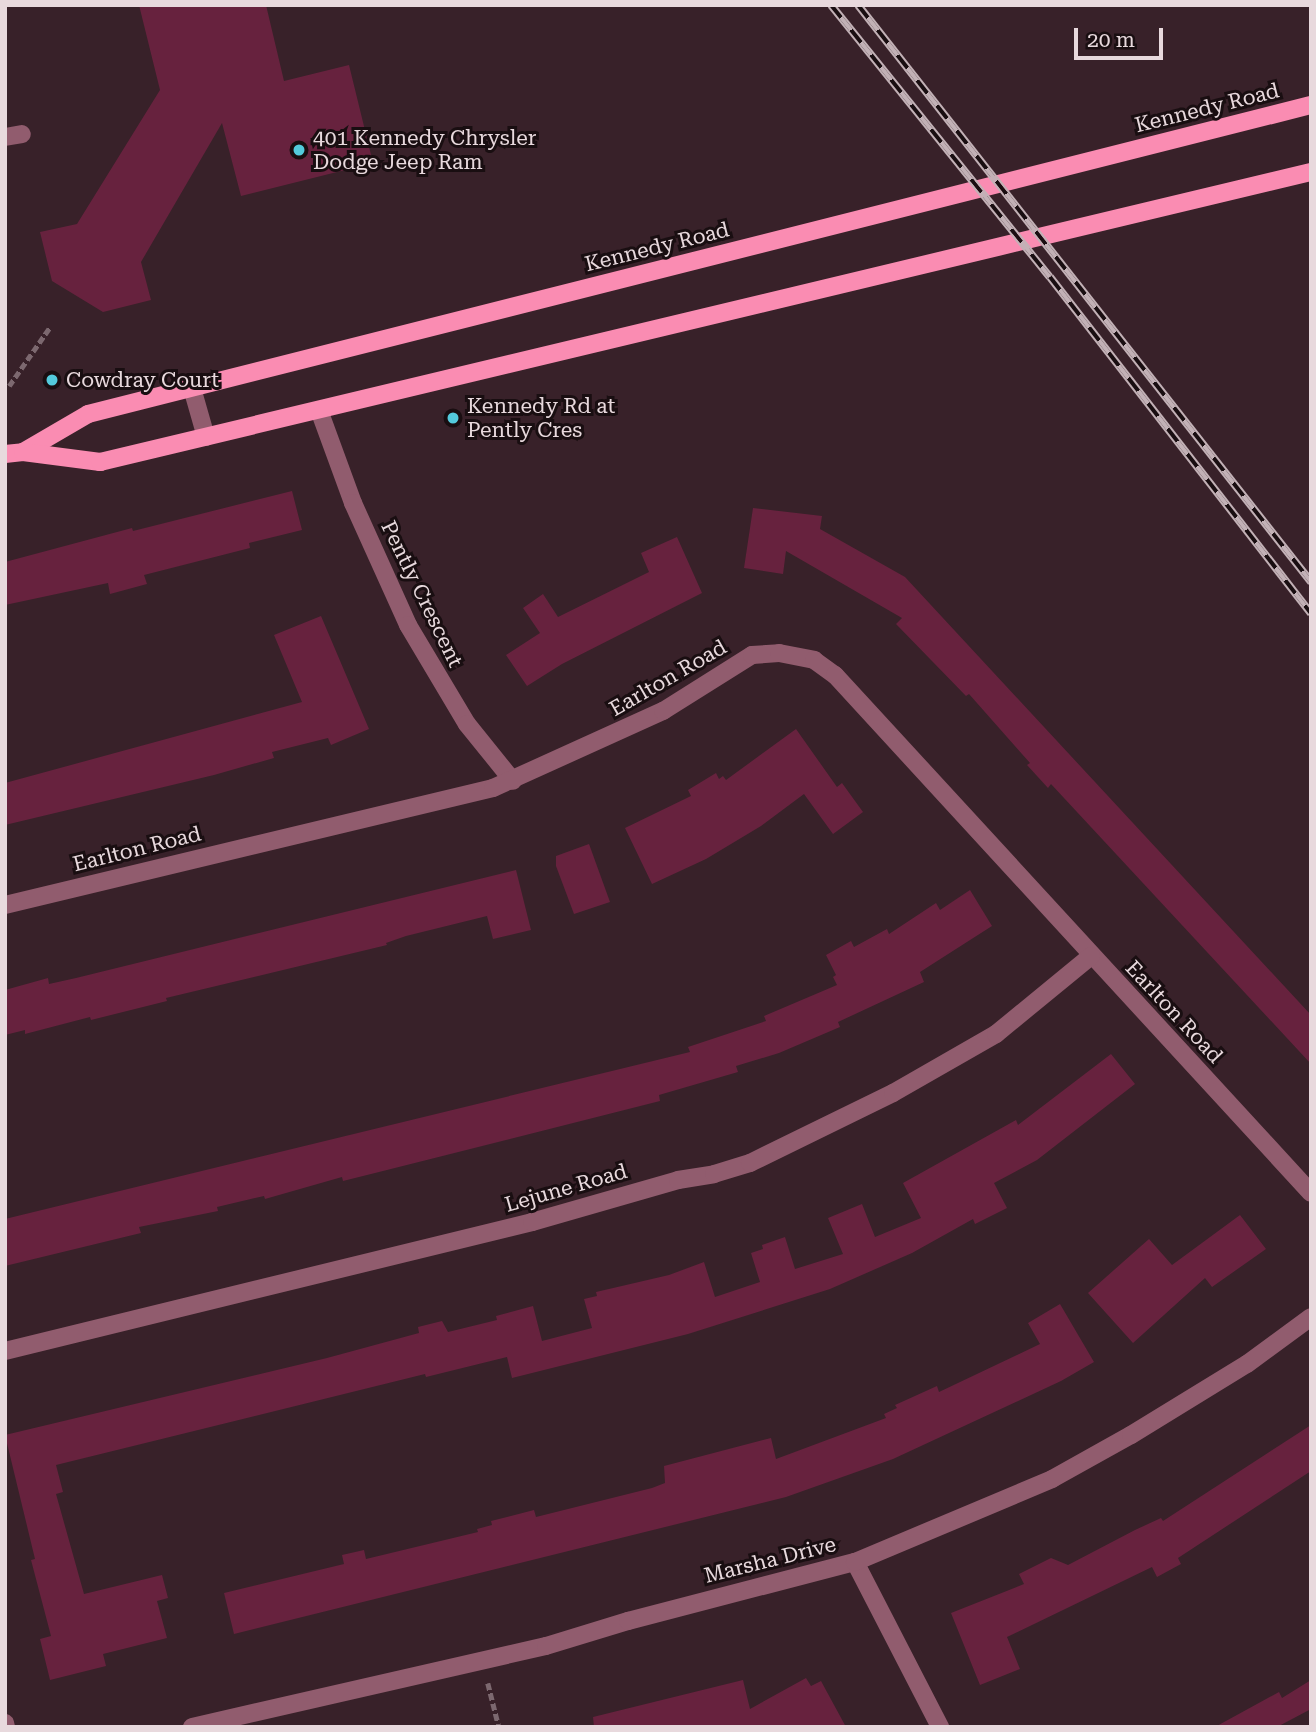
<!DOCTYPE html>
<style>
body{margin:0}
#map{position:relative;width:1316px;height:1732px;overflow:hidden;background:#382129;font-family:"Roboto Serif",serif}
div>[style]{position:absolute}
.building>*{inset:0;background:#67223e}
.path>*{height:4.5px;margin-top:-2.25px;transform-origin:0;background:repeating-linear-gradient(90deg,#7c686f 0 7px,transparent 0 10.5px)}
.minor>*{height:18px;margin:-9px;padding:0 9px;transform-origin:9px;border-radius:9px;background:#915c6e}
.major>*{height:18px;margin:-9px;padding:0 9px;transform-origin:9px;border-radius:9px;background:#fa8cb2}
.rail>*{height:8px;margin-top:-4px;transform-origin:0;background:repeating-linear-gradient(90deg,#190e11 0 16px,#c2b1b6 0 32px);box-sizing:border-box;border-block:2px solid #c2b1b6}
.dots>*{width:19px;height:19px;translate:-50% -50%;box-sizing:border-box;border:4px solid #190e11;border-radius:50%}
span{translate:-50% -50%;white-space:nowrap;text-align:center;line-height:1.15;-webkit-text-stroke:6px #190e11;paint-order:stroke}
.street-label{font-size:21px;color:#e8d9dd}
.poi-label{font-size:21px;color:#e8d9dd}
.left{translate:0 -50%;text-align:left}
.frame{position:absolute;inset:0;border:7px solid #e8d9dd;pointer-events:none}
.scale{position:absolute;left:1074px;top:28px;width:89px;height:32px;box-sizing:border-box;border:4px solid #e8d9dd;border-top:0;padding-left:9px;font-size:21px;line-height:24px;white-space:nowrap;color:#e8d9dd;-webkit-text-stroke:5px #190e11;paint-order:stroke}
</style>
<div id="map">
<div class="building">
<i style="clip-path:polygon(139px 5px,266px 5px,284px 81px,349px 65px,373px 163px,241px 196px,222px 123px,141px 262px,151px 300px,103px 312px,52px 281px,40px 232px,77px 224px,160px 90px)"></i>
<i style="clip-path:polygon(292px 491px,302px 530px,249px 543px,250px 548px,144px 575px,147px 584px,110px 594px,108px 583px,5px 605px,5px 562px,132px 528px,133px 531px)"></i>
<i style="clip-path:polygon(753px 508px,822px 516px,820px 529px,905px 577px,1311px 1015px,1311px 1064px,1051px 784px,1048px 788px,1027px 765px,1030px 763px,969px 694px,966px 696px,896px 624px,902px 618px,786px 551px,783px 574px,744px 568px)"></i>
<i style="clip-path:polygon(677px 537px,702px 593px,562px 664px,527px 686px,506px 655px,540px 633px,523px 608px,543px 594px,558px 617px,649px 572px,641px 553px)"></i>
<i style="clip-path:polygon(321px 616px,369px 729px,331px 745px,328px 738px,272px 752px,274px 758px,214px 775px,5px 825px,5px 783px,302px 702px,274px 635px)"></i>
<i style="clip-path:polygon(796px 729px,837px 787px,842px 783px,863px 812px,833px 834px,804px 794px,761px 826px,706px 859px,652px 884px,625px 828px,691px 796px,688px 790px,716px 773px,719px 779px,723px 776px,726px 780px)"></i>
<i style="clip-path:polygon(589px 844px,610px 902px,574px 914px,556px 866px,556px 856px)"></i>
<i style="clip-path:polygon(516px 870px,531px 930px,493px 939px,487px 916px,406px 936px,386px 943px,387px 945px,166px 998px,167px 1001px,91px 1020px,90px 1017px,25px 1034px,25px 1030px,5px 1035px,5px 990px,48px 978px,49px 984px,76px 978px)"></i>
<i style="clip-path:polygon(970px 890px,992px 926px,920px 972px,924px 982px,838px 1022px,840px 1027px,779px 1053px,736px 1066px,738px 1072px,659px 1095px,660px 1101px,375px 1173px,343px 1181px,342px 1177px,265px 1199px,264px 1196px,217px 1207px,218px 1211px,139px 1227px,141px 1233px,5px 1266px,5px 1219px,690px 1052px,688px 1047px,766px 1021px,764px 1016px,837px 985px,833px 977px,836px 975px,826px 955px,851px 941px,854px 947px,887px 929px,889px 934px,936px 903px,940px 910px)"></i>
<i style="clip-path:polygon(1111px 1054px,1135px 1084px,1037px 1160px,994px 1183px,1007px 1208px,975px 1224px,973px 1219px,912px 1253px,830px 1289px,688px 1334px,512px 1378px,507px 1357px,426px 1377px,425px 1374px,56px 1465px,63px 1492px,56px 1494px,84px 1594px,162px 1575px,168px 1598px,157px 1601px,167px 1638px,103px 1654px,106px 1666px,50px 1680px,40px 1639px,51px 1636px,31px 1560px,35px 1559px,5px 1435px,327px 1358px,419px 1333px,418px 1327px,442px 1321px,448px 1332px,497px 1320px,496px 1316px,533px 1306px,542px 1341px,592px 1328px,584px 1299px,597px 1296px,596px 1292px,669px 1275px,704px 1262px,715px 1297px,760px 1282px,751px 1253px,763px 1249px,762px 1245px,785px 1237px,795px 1269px,843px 1254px,828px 1218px,862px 1204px,875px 1237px,921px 1218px,903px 1183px,1016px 1120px,1018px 1125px)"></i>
<i style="clip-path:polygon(1240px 1215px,1266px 1249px,1212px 1287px,1205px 1278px,1133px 1343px,1088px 1293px,1149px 1239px,1172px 1265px)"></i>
<i style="clip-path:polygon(1060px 1304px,1094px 1362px,1061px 1381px,893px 1459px,786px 1497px,234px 1634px,224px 1593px,344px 1564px,342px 1555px,364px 1550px,366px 1559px,478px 1532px,477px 1529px,492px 1525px,491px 1521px,534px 1510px,536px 1517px,652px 1488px,665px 1483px,664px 1466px,771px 1438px,776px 1459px,886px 1418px,884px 1414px,897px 1408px,895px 1405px,937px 1386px,939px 1392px,1040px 1344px,1028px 1323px)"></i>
<i style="clip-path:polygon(1311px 1425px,1311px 1471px,1178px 1558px,1181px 1564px,1157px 1577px,1152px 1567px,1007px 1637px,1020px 1669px,980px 1685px,951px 1613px,1024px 1584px,1019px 1574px,1051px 1558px,1068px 1565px,1135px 1530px,1161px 1518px,1163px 1521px)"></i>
<i style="clip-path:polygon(806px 1678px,811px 1686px,821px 1681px,846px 1727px,594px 1727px,593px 1717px,743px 1680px,750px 1709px)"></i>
<i style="clip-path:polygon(1311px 1680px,1311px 1709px,1277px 1727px,1215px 1727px,1279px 1692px,1282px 1698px)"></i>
</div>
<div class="path">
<i style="left:9px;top:386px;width:72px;rotate:-55.2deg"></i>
<i style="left:488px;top:1683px;width:45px;rotate:76deg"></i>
</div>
<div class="minor">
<i style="left:5px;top:137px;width:17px;rotate:-10deg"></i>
<i style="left:192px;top:388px;width:51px;rotate:74.1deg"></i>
<i style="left:319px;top:410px;width:99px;rotate:69.9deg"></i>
<i style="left:353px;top:503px;width:134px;rotate:65.7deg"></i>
<i style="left:408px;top:625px;width:115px;rotate:59.2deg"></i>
<i style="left:467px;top:724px;width:73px;rotate:51.1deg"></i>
<i style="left:5px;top:905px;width:502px;rotate:-13.48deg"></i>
<i style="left:493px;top:788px;width:187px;rotate:-24.4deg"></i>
<i style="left:663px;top:711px;width:105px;rotate:-32.2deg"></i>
<i style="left:752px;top:655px;width:27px;rotate:-4deg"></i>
<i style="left:779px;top:653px;width:36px;rotate:11deg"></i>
<i style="left:814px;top:660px;width:26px;rotate:36deg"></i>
<i style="left:835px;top:675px;width:703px;rotate:47.42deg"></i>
<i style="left:5px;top:1351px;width:543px;rotate:-13.75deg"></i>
<i style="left:532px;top:1222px;width:152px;rotate:-16deg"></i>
<i style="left:678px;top:1180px;width:36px;rotate:-9deg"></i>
<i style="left:714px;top:1174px;width:38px;rotate:-17deg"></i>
<i style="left:750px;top:1163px;width:159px;rotate:-26.1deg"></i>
<i style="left:893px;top:1093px;width:119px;rotate:-29.8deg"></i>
<i style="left:996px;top:1034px;width:123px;rotate:-39.4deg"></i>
<i style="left:855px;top:1562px;width:186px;rotate:62.7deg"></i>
<i style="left:5px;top:1723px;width:4px;rotate:76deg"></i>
<i style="left:192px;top:1727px;width:363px;rotate:-12.9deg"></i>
<i style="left:546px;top:1646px;width:86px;rotate:-17deg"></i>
<i style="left:628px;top:1621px;width:235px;rotate:-14.6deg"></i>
<i style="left:855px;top:1562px;width:214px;rotate:-22.8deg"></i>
<i style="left:1052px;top:1479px;width:90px;rotate:-29.1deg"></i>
<i style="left:1131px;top:1435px;width:136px;rotate:-31.5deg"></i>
<i style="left:1247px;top:1364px;width:79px;rotate:-36.3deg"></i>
</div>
<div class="major">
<i style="left:23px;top:452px;width:75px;rotate:-30.3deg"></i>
<i style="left:88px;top:414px;width:1261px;rotate:-14.18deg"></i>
<i style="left:5px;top:454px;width:18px;rotate:-6deg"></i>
<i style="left:23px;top:452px;width:78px;rotate:7.4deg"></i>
<i style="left:100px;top:462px;width:1245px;rotate:-13.47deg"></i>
</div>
<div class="rail">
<i style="left:831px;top:5px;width:349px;rotate:51.2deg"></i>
<i style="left:1050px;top:277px;width:426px;rotate:52.2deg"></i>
<i style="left:858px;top:5px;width:734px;rotate:51.86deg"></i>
</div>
<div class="dots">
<i style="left:299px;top:150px;background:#53cadc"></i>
<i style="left:52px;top:380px;background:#53cadc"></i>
<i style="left:453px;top:418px;background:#53cadc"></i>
</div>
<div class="street-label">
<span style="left:1207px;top:108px;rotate:-14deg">Kennedy Road</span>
<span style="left:657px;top:247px;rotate:-14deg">Kennedy Road</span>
<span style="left:422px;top:594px;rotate:64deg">Pently Crescent</span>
<span style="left:668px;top:678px;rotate:-30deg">Earlton Road</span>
<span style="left:137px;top:849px;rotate:-14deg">Earlton Road</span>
<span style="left:1174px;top:1012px;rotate:47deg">Earlton Road</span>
<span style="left:566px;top:1188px;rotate:-16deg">Lejune Road</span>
<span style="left:770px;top:1560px;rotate:-14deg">Marsha Drive</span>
</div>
<div class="poi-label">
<span class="left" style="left:313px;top:150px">401 Kennedy Chrysler<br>Dodge Jeep Ram</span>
<span class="left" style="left:66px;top:380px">Cowdray Court</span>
<span class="left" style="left:467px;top:418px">Kennedy Rd at<br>Pently Cres</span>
</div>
<div class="frame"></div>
<div class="scale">20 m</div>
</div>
